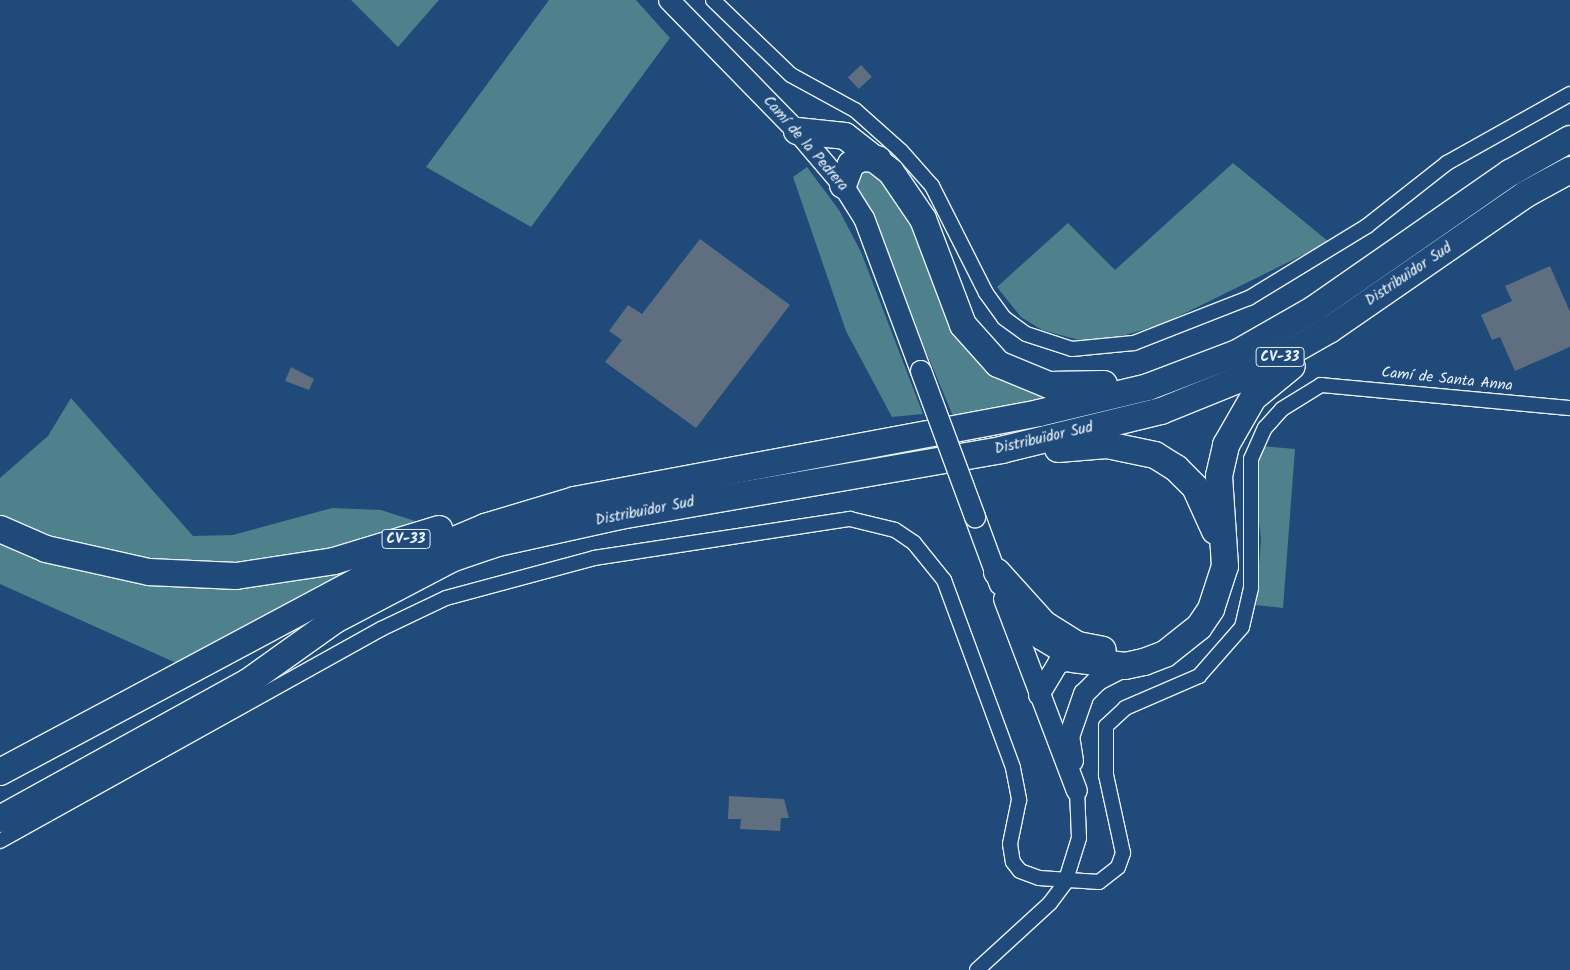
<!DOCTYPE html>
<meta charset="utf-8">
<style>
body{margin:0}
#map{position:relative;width:1570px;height:970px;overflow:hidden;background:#1f4a7a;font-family:Kalam,sans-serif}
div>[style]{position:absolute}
.green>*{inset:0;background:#4f818c}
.building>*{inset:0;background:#606f80;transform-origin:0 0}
.roads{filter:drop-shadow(1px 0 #e8f1f8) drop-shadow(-1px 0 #e8f1f8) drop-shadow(0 1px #e8f1f8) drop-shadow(0 -1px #e8f1f8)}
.street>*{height:14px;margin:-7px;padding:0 7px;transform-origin:7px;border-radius:7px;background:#1f4a7a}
.secondary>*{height:20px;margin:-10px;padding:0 10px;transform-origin:10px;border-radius:10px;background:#1f4a7a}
.highway>*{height:26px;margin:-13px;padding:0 13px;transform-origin:13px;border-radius:13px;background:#1f4a7a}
.bridges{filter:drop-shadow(1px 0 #e8f1f8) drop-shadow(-1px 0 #e8f1f8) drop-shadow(0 1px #e8f1f8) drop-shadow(0 -1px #e8f1f8)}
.secondary-bridge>*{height:20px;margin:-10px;padding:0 10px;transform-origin:10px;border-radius:10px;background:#1f4a7a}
span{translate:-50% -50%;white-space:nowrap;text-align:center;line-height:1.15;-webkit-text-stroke:4px #1f4a7a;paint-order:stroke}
.shield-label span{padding:1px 4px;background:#1f4a7a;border:1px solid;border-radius:4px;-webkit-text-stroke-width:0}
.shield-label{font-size:14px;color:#e8f1f8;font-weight:700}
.street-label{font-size:15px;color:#e8f1f8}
</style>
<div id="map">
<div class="green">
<i style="clip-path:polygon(351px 0,439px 0,398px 47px)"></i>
<i style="clip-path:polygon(549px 0,636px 0,670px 38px,531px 227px,426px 167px)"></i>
<i style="clip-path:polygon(1233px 163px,1329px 242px,1163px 324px,1108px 340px,1079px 340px,1042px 330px,1021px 317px,997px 287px,1068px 223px,1115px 270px)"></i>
<i style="clip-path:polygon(807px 167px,839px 210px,861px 252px,923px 414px,892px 417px,846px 331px,793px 177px)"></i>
<i style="clip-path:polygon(863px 169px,873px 169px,912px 218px,959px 331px,1061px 396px,953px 416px,854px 179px)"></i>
<i style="clip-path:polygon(71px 398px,193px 536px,233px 535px,332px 508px,381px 510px,415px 521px,362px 546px,293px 561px,159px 565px,75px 547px,0 518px,0 478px,48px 436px)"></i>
<i style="clip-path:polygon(1260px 446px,1295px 449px,1283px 608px,1256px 605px,1261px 539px,1254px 477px)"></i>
<i style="clip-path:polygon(0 538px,110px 573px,379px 563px,183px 666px,0 584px)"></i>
</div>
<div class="building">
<i style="left:861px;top:65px;width:16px;height:18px;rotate:47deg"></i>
<i style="clip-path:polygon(700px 239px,790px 305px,696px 428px,605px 362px,622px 340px,609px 331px,628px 305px,642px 314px)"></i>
<i style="clip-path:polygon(1550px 266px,1570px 312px,1570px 347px,1515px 371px,1500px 337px,1492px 340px,1481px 315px,1512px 301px,1505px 286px)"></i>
<i style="clip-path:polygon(291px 367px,314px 379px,309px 390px,285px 381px)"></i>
<i style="clip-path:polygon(729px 796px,784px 799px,789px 818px,781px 818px,780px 831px,740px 829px,741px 819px,728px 819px)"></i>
</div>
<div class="roads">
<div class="street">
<i style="left:713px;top:0;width:108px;rotate:43.9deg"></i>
<i style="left:791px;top:75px;width:73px;rotate:28.7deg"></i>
<i style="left:855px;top:110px;width:62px;rotate:41.7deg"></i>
<i style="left:901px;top:151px;width:47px;rotate:48.5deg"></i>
<i style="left:932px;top:186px;width:120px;rotate:63.2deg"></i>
<i style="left:986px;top:293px;width:31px;rotate:54deg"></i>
<i style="left:1004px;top:318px;width:27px;rotate:36deg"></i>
<i style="left:1026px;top:334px;width:48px;rotate:18.1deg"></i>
<i style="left:1072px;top:349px;width:62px;rotate:-5.5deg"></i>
<i style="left:1134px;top:343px;width:123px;rotate:-21.4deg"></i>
<i style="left:1249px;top:298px;width:138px;rotate:-31.4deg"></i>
<i style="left:1367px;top:226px;width:102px;rotate:-38.2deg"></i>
<i style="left:1447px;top:163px;width:141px;rotate:-29.3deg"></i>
<i style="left:0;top:841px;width:436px;rotate:-29.1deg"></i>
<i style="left:381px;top:629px;width:72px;rotate:-25.5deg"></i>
<i style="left:446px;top:598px;width:153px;rotate:-15.1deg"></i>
<i style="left:594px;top:558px;width:259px;rotate:-8.7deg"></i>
<i style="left:850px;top:519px;width:46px;rotate:13.7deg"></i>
<i style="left:895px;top:530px;width:23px;rotate:34deg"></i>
<i style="left:914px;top:543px;width:48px;rotate:51deg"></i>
<i style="left:944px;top:580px;width:200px;rotate:69.8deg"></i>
<i style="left:1013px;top:768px;width:33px;rotate:79deg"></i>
<i style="left:1019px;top:800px;width:45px;rotate:101.6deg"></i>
<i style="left:1010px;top:844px;width:18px;rotate:81deg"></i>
<i style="left:1013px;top:862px;width:11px;rotate:52deg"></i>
<i style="left:1020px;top:871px;width:20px;rotate:20deg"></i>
<i style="left:1039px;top:878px;width:60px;rotate:3.8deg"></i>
<i style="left:1099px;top:882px;width:24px;rotate:-38deg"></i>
<i style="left:1118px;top:867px;width:15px;rotate:-70deg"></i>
<i style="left:1123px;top:853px;width:80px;rotate:-102.3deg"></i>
<i style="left:1106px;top:775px;width:49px;rotate:-90deg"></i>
<i style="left:1106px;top:726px;width:26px;rotate:-43deg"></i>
<i style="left:1125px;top:708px;width:81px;rotate:-23.4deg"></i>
<i style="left:1199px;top:676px;width:65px;rotate:-48.7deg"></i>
<i style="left:1242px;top:627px;width:40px;rotate:-77deg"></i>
<i style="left:1251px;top:588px;width:129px;rotate:-90deg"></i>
<i style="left:1251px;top:459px;width:34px;rotate:-66deg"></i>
<i style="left:1265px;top:428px;width:25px;rotate:-48deg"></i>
<i style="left:1282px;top:409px;width:46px;rotate:-31.6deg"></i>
<i style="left:1321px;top:385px;width:250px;rotate:5.3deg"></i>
<i style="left:977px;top:970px;width:99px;rotate:-42.5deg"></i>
<i style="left:1050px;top:903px;width:25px;rotate:-53deg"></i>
<i style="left:1065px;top:883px;width:47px;rotate:-72.7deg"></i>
<i style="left:1079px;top:838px;width:47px;rotate:-92.4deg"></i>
</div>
<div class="secondary">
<i style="left:669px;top:0;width:183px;rotate:45.7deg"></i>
<i style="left:797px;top:131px;width:71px;rotate:49.6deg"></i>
<i style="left:843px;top:185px;width:39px;rotate:58deg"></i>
<i style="left:864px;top:218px;width:163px;rotate:69.6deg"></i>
<i style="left:975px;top:517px;width:72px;rotate:69.8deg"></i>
<i style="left:1004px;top:599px;width:205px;rotate:69.2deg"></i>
<i style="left:1013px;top:611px;width:39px;rotate:46deg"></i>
<i style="left:1040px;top:639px;width:39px;rotate:31deg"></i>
<i style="left:1039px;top:695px;width:37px;rotate:-59deg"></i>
<i style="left:1058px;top:663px;width:24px;rotate:-12deg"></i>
<i style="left:1073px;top:761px;width:24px;rotate:-99deg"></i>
<i style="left:1069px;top:737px;width:46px;rotate:-70.8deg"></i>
<i style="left:1084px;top:694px;width:20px;rotate:-45deg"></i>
<i style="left:1098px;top:680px;width:30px;rotate:-27deg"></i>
</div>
<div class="highway">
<i style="left:797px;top:131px;width:48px;rotate:5.9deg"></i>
<i style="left:845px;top:136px;width:58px;rotate:38deg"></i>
<i style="left:891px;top:172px;width:57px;rotate:55.8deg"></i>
<i style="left:923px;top:219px;width:113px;rotate:69.3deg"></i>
<i style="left:963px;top:325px;width:52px;rotate:48.1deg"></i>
<i style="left:998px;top:364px;width:55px;rotate:22.4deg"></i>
<i style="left:1049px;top:385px;width:55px;rotate:-1deg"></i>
<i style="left:843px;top:185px;width:22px;rotate:-69deg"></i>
<i style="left:851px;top:164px;width:13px;rotate:-29deg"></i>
<i style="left:862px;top:158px;width:16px;rotate:4deg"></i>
<i style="left:1058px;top:449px;width:49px;rotate:-4.7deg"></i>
<i style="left:1107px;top:445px;width:49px;rotate:11.8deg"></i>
<i style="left:1155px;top:455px;width:25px;rotate:32deg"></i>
<i style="left:1176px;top:468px;width:27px;rotate:45deg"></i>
<i style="left:1195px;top:487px;width:48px;rotate:65.6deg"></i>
<i style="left:0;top:529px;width:50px;rotate:23.5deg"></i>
<i style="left:46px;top:549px;width:106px;rotate:12.6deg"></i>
<i style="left:149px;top:572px;width:87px;rotate:2.6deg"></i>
<i style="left:236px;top:576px;width:99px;rotate:-8.7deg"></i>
<i style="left:334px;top:561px;width:110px;rotate:-16.9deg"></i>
<i style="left:445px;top:561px;width:56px;rotate:-18.8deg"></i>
<i style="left:498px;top:543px;width:125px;rotate:-12.5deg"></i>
<i style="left:620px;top:516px;width:387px;rotate:-9.8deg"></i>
<i style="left:1001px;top:450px;width:165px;rotate:-13.7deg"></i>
<i style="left:1161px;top:411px;width:96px;rotate:-22deg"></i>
<i style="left:1250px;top:375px;width:91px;rotate:-29.7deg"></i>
<i style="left:1329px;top:330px;width:239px;rotate:-34.6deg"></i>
<i style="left:1526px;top:194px;width:50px;rotate:-28.6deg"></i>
<i style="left:997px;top:572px;width:70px;rotate:47.9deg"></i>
<i style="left:1044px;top:624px;width:40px;rotate:32deg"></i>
<i style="left:1078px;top:645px;width:25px;rotate:11deg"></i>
<i style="left:1073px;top:659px;width:52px;rotate:7.7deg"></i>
<i style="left:1125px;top:666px;width:19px;rotate:-12deg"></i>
<i style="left:1144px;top:662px;width:22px;rotate:-21deg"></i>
<i style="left:1165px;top:654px;width:43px;rotate:-38.5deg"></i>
<i style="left:1199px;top:627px;width:22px;rotate:-56deg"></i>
<i style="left:1211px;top:609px;width:45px;rotate:-72deg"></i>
<i style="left:1225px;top:566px;width:90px;rotate:-93.8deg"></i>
<i style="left:1219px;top:476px;width:32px;rotate:-77deg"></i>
<i style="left:1226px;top:445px;width:54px;rotate:-60.1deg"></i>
<i style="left:1253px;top:398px;width:50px;rotate:-39.4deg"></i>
<i style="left:0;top:772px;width:407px;rotate:-28.1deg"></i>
<i style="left:359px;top:580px;width:137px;rotate:-22.8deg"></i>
<i style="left:485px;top:527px;width:94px;rotate:-16.7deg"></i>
<i style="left:575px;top:500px;width:472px;rotate:-10.6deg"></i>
<i style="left:1039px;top:413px;width:112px;rotate:-13.4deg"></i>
<i style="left:1148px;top:387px;width:95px;rotate:-20.9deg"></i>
<i style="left:1237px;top:353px;width:89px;rotate:-29.7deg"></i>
<i style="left:1314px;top:309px;width:239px;rotate:-34.8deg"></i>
<i style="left:1510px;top:173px;width:69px;rotate:-29.5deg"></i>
<i style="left:0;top:819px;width:283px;rotate:-28.9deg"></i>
<i style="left:248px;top:682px;width:107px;rotate:-35.5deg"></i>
<i style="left:335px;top:620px;width:140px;rotate:-27.7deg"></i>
</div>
</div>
<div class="bridges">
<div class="secondary-bridge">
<i style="left:921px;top:371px;width:156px;rotate:69.7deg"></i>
</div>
</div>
<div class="shield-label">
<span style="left:1280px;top:357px">CV-33</span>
<span style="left:406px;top:539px">CV-33</span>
</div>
<div class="street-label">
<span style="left:805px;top:144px;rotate:49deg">Camí de la Pedrera</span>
<span style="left:1409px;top:275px;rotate:-34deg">Distribuïdor Sud</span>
<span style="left:1447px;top:380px;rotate:6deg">Camí de Santa Anna</span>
<span style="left:1044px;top:439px;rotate:-13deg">Distribuïdor Sud</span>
<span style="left:645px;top:512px;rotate:-11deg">Distribuïdor Sud</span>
</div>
</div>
